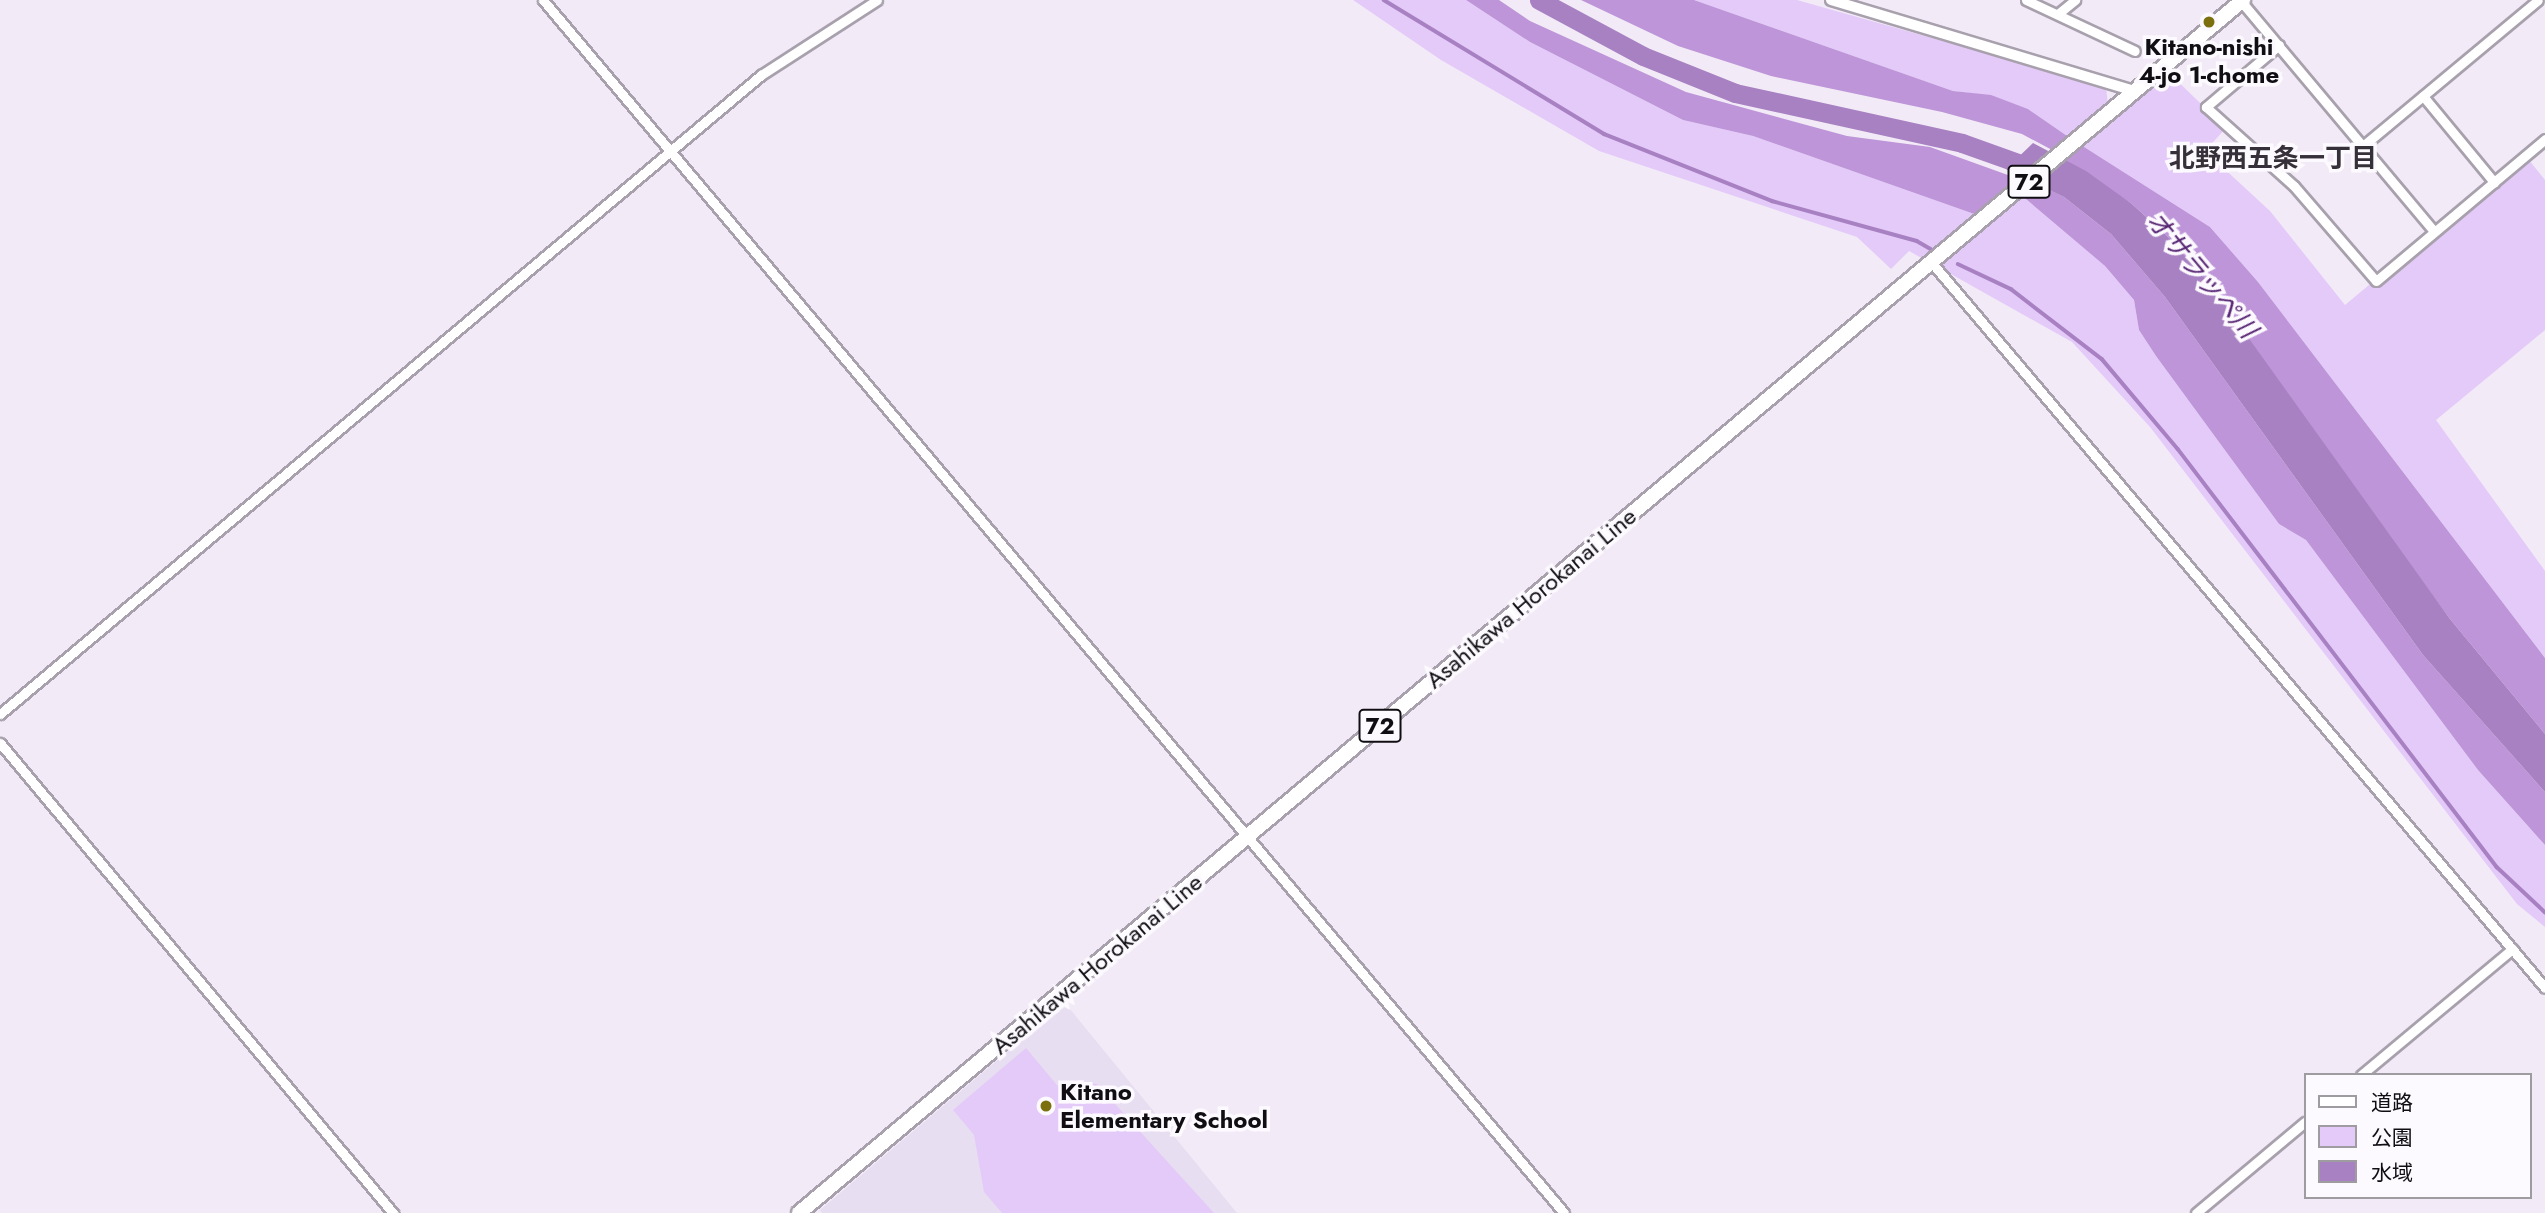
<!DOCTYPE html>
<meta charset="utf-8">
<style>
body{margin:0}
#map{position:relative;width:2545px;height:1213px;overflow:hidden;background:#f2ebf7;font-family:Jost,"Noto Sans JP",sans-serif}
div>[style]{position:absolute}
.built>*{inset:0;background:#e8def1}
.green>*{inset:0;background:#e4caf8}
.forest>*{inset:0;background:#bd95d8}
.water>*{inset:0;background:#a881c2}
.stream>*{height:3.5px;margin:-1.75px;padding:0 1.75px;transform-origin:1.75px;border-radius:1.75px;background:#a881c2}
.river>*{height:19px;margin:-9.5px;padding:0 9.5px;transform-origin:9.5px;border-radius:9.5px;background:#a881c2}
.roads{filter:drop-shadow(2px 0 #a8a1ad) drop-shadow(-2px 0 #a8a1ad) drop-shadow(0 2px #a8a1ad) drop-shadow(0 -2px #a8a1ad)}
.minor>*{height:9px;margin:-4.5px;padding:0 4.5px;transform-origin:4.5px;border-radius:4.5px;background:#fff}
.tertiary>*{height:10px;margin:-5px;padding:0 5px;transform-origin:5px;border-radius:5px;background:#fff}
.primary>*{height:14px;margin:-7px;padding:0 7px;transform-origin:7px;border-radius:7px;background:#fff}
.dots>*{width:19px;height:19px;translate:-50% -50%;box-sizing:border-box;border:4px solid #fdfaff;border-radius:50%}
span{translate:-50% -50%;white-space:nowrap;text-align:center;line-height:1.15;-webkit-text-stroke:7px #fdfaff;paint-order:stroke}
.shield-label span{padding:2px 5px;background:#fdfaff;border:2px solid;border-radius:5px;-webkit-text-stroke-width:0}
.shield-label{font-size:23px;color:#100e12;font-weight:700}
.poi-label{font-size:24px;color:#100e12;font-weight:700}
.left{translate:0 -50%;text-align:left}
.street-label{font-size:24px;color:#100e12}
.neighbourhood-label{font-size:26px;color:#353039;font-weight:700}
.water-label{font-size:26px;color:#562473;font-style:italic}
.legend{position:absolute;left:2304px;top:1073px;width:228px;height:126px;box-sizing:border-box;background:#fdfaff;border:2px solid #9e9ca0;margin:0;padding:9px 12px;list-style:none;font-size:21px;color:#100e12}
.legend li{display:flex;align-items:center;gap:14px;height:35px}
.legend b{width:35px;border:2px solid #9e9ca0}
</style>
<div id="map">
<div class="built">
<i style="clip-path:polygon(1065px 1003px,1237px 1213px,822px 1213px,820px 1210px)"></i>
</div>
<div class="green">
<i style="clip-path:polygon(1353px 0,1466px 0,1530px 42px,1683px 120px,1753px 136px,1977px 215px,1925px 260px,1909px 251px,1891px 269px,1857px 237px,1599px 151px,1441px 60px)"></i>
<i style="clip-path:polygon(1694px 0,1797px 0,2106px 87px,2108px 105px,2070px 138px,2028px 109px,1991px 96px,1953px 91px)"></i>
<i style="clip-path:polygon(2166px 70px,2226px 128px,2205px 151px,2270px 211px,2345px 305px,2525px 155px,2545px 180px,2545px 330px,2436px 420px,2545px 571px,2545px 658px,2258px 282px,2210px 227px,2081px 145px)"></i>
<i style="clip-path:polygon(2020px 194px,2105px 266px,2134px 300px,2139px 330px,2156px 356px,2279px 524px,2306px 540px,2478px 770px,2545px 845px,2545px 927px,2517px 904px,2150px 427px,2072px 342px,1933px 264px)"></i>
<i style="clip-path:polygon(1026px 1048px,1062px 1091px,1074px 1080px,1097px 1084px,1214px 1213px,1002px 1213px,984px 1192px,974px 1135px,953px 1110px)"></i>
</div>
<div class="forest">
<i style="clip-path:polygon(1466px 0,1499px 0,1530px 21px,1686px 92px,1847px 136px,1930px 147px,2019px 179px,1977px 215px,1753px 136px,1683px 120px,1530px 42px)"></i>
<i style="clip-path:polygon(1581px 0,1694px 0,1953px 91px,1991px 95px,2028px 109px,2070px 138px,2054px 151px,2022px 134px,1942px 112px,1771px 76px,1678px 46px)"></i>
<i style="clip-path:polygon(2081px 145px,2210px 227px,2258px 282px,2545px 658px,2545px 734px,2450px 619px,2168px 237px,2132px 204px,2064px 160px)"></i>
<i style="clip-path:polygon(2034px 182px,2064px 197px,2111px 234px,2165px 297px,2423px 655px,2545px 792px,2545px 845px,2478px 770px,2306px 540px,2279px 524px,2156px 356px,2139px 330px,2134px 300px,2105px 266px,2020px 194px)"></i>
</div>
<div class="water">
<i style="clip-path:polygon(2033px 143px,2086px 171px,2132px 204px,2168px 237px,2212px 287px,2450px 619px,2545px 734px,2545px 792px,2423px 655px,2165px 297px,2111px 234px,2064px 197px,2006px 169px)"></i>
</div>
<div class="stream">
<i style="left:1384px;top:0;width:258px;rotate:31.3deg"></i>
<i style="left:1604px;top:134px;width:181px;rotate:21.7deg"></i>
<i style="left:1772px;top:201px;width:150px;rotate:15.4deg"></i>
<i style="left:1917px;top:241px;width:16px;rotate:30deg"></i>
<i style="left:1958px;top:264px;width:59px;rotate:25.3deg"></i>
<i style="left:2011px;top:289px;width:115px;rotate:37.6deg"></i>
<i style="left:2102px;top:359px;width:118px;rotate:49.8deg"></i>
<i style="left:2178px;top:449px;width:526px;rotate:52.65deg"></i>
<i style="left:2497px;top:867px;width:66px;rotate:43.2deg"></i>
</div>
<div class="river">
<i style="left:1539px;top:0;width:118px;rotate:28.3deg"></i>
<i style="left:1643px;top:56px;width:99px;rotate:21.9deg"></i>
<i style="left:1735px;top:93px;width:232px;rotate:12.4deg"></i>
<i style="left:1962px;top:143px;width:81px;rotate:19.6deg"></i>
</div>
<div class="roads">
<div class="minor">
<i style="left:543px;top:0;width:1585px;rotate:49.91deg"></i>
<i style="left:2026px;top:0;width:120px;rotate:25.1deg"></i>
<i style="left:2240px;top:0;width:302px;rotate:50deg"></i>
<i style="left:2059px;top:13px;width:21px;rotate:-39deg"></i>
<i style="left:2279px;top:45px;width:96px;rotate:139.7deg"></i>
<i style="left:2206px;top:107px;width:118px;rotate:41.9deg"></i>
<i style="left:2294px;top:186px;width:125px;rotate:49.2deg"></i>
<i style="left:2376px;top:281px;width:221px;rotate:-40deg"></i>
<i style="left:2423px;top:96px;width:112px;rotate:50.5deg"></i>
<i style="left:2364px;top:145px;width:226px;rotate:-39.8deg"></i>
<i style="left:1932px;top:263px;width:949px;rotate:49.78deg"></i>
<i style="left:0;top:714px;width:994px;rotate:-40.02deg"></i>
<i style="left:761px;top:75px;width:138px;rotate:-32.9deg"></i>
<i style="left:0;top:743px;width:613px;rotate:50.1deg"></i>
<i style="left:2361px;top:1075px;width:197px;rotate:-39.8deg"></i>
<i style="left:2196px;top:1213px;width:142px;rotate:-39.9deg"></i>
</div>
<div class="tertiary">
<i style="left:1831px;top:0;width:316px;rotate:16.7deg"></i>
</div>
<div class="primary">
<i style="left:799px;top:1213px;width:1886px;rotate:-40.03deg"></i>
</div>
</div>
<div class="dots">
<i style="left:2209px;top:22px;background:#7c6f0d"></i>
<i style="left:1046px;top:1106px;background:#7c6f0d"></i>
</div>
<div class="shield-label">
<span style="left:2029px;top:182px">72</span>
<span style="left:1380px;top:726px">72</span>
</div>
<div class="poi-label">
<span style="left:2209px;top:61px">Kitano-nishi<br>4-jo 1-chome</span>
<span class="left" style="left:1060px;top:1106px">Kitano<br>Elementary School</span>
</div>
<div class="street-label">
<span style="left:1531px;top:598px;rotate:-40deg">Asahikawa Horokanai Line</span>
<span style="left:1097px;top:964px;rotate:-40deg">Asahikawa Horokanai Line</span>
</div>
<div class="neighbourhood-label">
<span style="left:2273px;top:159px">北野西五条一丁目</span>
</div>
<div class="water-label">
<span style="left:2201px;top:275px;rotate:50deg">オサラッペ川</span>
</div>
<ul class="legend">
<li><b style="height:9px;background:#fff"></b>道路</li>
<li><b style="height:19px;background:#e4caf8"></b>公園</li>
<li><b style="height:19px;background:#a881c2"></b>水域</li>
</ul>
</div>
